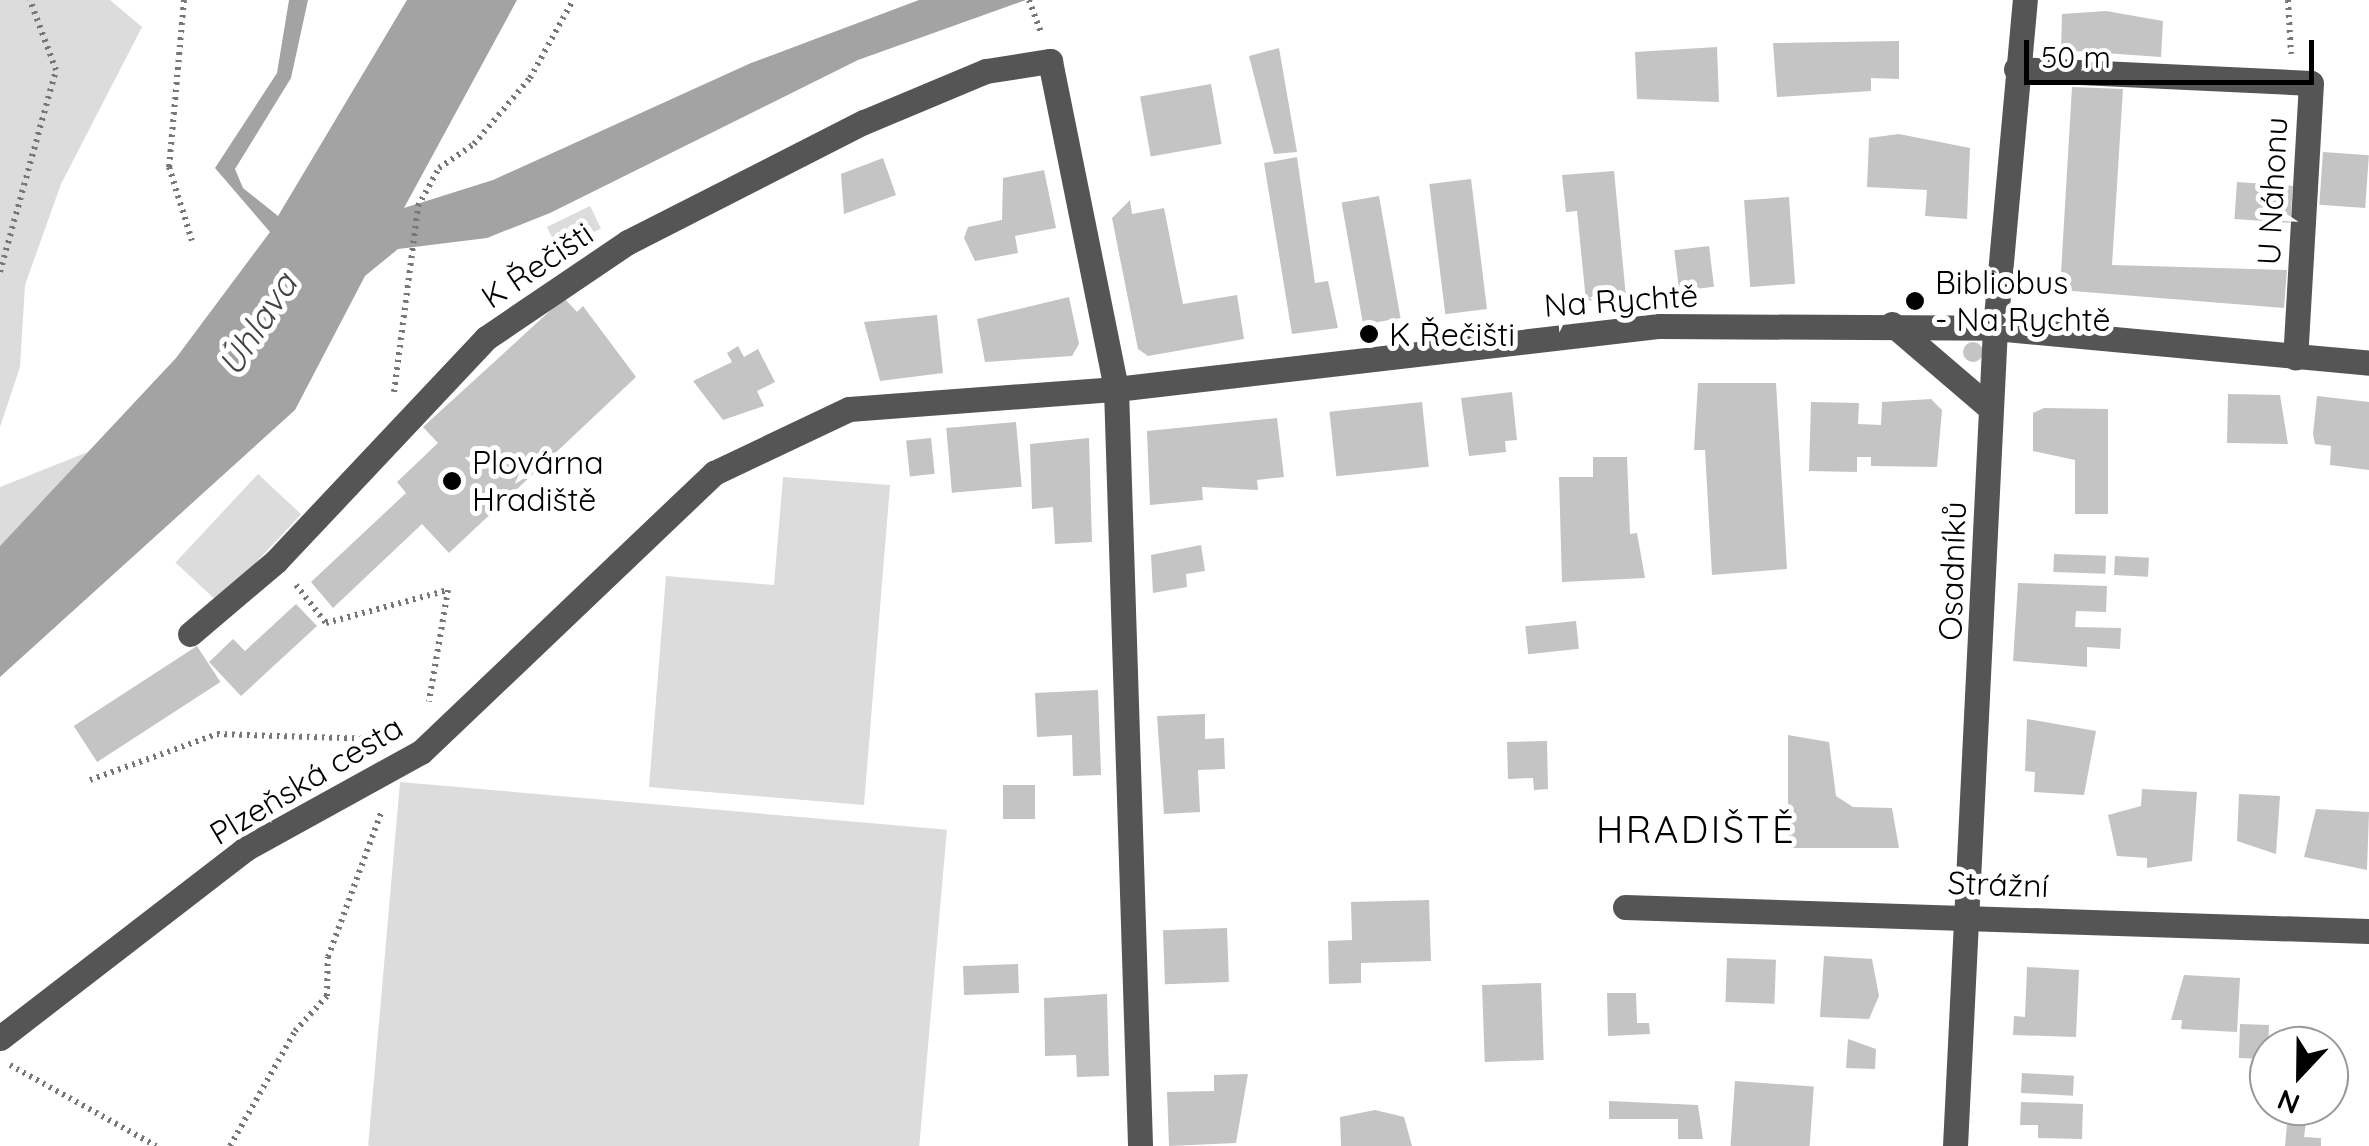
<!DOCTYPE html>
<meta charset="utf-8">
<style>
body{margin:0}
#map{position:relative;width:2369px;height:1146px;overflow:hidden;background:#fff;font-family:Quicksand,sans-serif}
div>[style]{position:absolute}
.green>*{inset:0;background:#dcdcdc;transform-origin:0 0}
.water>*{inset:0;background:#a3a3a3}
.building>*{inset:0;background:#c4c4c4;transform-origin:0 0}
.round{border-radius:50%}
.path>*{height:6px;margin-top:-3px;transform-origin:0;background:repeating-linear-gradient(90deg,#777 0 2.5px,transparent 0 7.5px)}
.minor>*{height:25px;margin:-12.5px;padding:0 12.5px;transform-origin:12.5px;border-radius:12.5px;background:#555}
.dots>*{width:28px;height:28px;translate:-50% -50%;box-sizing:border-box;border:5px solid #fff;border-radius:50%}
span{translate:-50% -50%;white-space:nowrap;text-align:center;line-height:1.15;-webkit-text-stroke:10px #fff;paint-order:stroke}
.street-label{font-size:32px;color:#000}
.poi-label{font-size:32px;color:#000}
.left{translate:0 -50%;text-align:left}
.water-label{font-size:35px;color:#444;font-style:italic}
.quarter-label{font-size:38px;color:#000;letter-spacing:2.5px}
.north{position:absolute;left:2249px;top:1026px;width:100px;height:100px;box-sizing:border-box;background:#fff;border:2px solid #999;border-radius:50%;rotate:202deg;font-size:28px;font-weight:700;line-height:40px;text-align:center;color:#000}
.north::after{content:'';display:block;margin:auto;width:35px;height:45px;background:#000;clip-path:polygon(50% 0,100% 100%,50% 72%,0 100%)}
.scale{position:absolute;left:2024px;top:40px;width:290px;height:45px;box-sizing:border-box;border:5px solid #000;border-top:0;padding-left:12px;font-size:30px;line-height:35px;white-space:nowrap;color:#000;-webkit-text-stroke:8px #fff;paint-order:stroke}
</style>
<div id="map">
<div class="green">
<i style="clip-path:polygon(0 0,110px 0,142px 27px,61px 184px,25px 285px,20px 367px,0 427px)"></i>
<i style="left:590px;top:206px;width:25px;height:48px;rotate:64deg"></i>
<i style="clip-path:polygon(88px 452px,0 546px,0 487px)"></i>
<i style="left:258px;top:474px;width:59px;height:121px;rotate:43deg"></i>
<i style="clip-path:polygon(783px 477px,890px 485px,864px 805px,649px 787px,666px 576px,774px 585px)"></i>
<i style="left:400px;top:782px;width:549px;height:365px;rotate:5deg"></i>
</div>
<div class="water">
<i style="clip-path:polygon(289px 0,308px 0,291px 78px,235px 169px,243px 188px,278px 216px,407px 0,517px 0,404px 208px,493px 180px,751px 63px,919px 0,1026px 0,858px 60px,550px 213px,487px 238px,398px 249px,365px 276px,295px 410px,0 677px,0 546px,176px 358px,270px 232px,215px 168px,277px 73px)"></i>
</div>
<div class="building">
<i style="clip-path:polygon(2106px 11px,2163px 21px,2161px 57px,2061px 50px,2062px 14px)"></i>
<i style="clip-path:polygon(1899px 41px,1899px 79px,1871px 78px,1871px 91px,1777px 97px,1773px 43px)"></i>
<i style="clip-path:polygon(1717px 47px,1719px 102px,1637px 99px,1635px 52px)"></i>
<i style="clip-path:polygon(1279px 48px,1297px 152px,1274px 154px,1249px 56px)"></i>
<i style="left:1211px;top:84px;width:61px;height:72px;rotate:80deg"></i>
<i style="clip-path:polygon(2072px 87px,2123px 89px,2112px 265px,2287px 270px,2284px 308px,2060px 290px)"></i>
<i style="clip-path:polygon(1899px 134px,1970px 148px,1967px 219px,1925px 216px,1927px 190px,1867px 187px,1869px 138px)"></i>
<i style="left:2323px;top:152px;width:46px;height:53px;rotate:4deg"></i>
<i style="clip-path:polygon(1297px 157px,1315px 283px,1328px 281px,1338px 328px,1292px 334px,1264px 163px)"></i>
<i style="clip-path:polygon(883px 158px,896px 195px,844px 214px,841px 174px)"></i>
<i style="clip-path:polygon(1044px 170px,1056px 228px,1015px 236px,1018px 253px,975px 261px,964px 238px,968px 227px,1002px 220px,1003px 178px)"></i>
<i style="clip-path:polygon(1614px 171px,1626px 297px,1586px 301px,1577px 211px,1566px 212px,1562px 175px)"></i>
<i style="left:1471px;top:179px;width:131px;height:42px;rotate:83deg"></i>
<i style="left:2237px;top:182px;width:56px;height:37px;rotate:4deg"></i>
<i style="left:1379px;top:196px;width:124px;height:38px;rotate:80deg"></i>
<i style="left:1789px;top:197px;width:87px;height:45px;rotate:86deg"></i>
<i style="clip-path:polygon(1130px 200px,1132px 214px,1164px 208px,1183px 304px,1237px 295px,1244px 339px,1148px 356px,1138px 349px,1112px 218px)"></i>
<i style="left:1709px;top:246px;width:41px;height:35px;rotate:83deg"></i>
<i style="clip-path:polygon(1069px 297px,1079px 344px,1072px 356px,985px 362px,977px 319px)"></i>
<i style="clip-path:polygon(564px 298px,577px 312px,583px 306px,636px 377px,449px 553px,422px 524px,333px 608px,311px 582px,406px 493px,397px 482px,438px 443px,423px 427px)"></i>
<i style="clip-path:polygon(937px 315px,943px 373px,880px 381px,864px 322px)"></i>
<i class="round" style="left:1963px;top:342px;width:20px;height:20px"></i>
<i style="clip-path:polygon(738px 346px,744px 357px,758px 349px,775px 382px,757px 391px,764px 406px,723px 420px,693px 381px,732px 362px,727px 353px)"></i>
<i style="clip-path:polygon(1698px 383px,1776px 383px,1787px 569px,1712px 575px,1705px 450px,1694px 450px)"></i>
<i style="clip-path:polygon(1512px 392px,1517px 440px,1505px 441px,1506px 452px,1469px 456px,1461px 398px)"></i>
<i style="clip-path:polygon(2228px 394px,2280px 395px,2288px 444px,2227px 443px)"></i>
<i style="clip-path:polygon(2317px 396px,2369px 402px,2369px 470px,2330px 465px,2331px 446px,2315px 444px,2313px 434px)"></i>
<i style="clip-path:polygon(1931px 399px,1942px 410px,1937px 467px,1871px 466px,1871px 457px,1857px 457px,1857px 472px,1809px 471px,1811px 402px,1859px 403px,1858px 424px,1881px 425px,1882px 402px)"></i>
<i style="left:1422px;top:402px;width:65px;height:93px;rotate:84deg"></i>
<i style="clip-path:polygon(2044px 408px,2108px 409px,2108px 514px,2075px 514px,2075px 460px,2033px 451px,2033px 413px)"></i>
<i style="clip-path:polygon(1277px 418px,1284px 477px,1257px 480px,1258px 490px,1202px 487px,1203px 500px,1150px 505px,1147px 431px)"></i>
<i style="left:1016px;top:422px;width:65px;height:70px;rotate:85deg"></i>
<i style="left:931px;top:438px;width:36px;height:25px;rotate:84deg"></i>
<i style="clip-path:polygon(1089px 438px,1092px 542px,1055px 544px,1053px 507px,1032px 509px,1030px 444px)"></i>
<i style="clip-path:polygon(1593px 457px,1627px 457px,1630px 534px,1637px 533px,1645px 578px,1562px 582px,1559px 477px,1593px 477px)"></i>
<i style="clip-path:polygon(1201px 545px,1205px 571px,1186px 574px,1187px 587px,1153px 593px,1151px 555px)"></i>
<i style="left:2054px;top:554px;width:52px;height:18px;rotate:2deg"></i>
<i style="left:2115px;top:556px;width:34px;height:19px;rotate:3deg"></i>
<i style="clip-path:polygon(2018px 583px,2107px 586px,2106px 612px,2076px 611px,2075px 627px,2121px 628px,2120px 649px,2087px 647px,2087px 667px,2013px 661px)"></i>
<i style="clip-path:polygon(296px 604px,317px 626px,241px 696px,209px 662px,233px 639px,245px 651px)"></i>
<i style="left:1576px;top:621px;width:28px;height:51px;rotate:84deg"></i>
<i style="left:197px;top:646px;width:43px;height:147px;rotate:57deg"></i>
<i style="clip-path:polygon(1098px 690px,1101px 775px,1073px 776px,1072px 735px,1037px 737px,1035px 693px)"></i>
<i style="clip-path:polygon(1205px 714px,1205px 739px,1224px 738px,1225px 769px,1198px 770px,1200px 812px,1164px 814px,1157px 716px)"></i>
<i style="clip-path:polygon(2027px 719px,2096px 731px,2084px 795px,2034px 792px,2035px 772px,2025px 771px)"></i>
<i style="clip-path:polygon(1788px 735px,1829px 742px,1836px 796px,1853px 807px,1892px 808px,1899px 848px,1788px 848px)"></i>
<i style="clip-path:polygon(1547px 741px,1548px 789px,1534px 790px,1533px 778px,1508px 779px,1507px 742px)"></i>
<i style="left:1035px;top:785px;width:34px;height:32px;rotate:90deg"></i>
<i style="clip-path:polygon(2142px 789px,2197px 792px,2192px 861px,2147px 868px,2147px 858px,2117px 856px,2108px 815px,2141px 806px)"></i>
<i style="clip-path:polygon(2239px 794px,2280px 796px,2276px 854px,2237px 841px)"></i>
<i style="clip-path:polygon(2316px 809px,2369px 812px,2367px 870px,2304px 857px)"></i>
<i style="clip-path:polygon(1429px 900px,1431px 961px,1361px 963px,1361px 983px,1329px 984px,1328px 941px,1352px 940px,1351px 902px)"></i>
<i style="left:1227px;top:928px;width:54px;height:64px;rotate:88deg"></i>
<i style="clip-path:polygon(1824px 956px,1872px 959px,1879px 996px,1869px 1019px,1820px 1017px)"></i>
<i style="left:1727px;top:958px;width:49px;height:44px;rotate:2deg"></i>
<i style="left:1018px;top:964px;width:29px;height:55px;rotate:88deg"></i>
<i style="clip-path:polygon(2027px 967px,2079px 970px,2076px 1037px,2013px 1035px,2014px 1016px,2025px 1017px)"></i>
<i style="clip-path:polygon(2184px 975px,2240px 978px,2237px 1032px,2181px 1029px,2182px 1020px,2171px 1020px)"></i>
<i style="left:1541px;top:983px;width:77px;height:59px;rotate:88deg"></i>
<i style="clip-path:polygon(1607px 993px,1636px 993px,1637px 1023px,1649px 1023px,1650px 1034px,1608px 1036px)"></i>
<i style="clip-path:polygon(1107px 994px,1109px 1076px,1077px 1077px,1076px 1055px,1045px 1056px,1044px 998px)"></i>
<i style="left:2240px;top:1024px;width:29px;height:34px;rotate:2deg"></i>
<i style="clip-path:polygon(1848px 1039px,1876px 1049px,1875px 1069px,1846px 1068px)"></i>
<i style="clip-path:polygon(2282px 1041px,2307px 1043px,2307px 1046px,2281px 1046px)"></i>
<i style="left:2022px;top:1073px;width:52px;height:20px;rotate:3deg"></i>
<i style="clip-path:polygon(1248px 1074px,1236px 1143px,1169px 1146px,1167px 1092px,1214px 1091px,1214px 1075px)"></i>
<i style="left:1735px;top:1081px;width:79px;height:65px;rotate:4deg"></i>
<i style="clip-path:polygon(1609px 1101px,1698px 1105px,1703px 1139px,1678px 1139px,1678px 1119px,1609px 1119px)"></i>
<i style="clip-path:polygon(2021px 1102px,2083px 1104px,2082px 1139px,2038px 1138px,2038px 1125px,2020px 1125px)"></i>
<i style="clip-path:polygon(1375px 1110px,1404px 1117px,1412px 1146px,1341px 1146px,1340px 1117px)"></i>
<i style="clip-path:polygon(2288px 1113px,2307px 1114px,2304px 1137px,2321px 1138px,2321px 1146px,2285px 1146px)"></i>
</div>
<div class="path">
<i style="left:184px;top:0;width:168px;rotate:95.1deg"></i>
<i style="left:169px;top:167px;width:77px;rotate:72.7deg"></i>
<i style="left:1029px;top:0;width:33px;rotate:70deg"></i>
<i style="left:2288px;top:0;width:54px;rotate:86.8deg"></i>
<i style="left:0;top:272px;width:210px;rotate:-74.5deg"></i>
<i style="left:56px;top:70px;width:75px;rotate:-110.4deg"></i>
<i style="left:394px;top:392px;width:188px;rotate:-82.6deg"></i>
<i style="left:418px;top:206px;width:43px;rotate:-61.1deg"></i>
<i style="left:439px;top:168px;width:42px;rotate:-34.4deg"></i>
<i style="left:474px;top:144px;width:87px;rotate:-49.7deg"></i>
<i style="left:530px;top:78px;width:89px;rotate:-61.1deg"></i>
<i style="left:296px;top:585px;width:48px;rotate:51.7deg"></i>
<i style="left:326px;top:623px;width:126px;rotate:-15.1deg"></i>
<i style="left:448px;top:590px;width:113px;rotate:99.7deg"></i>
<i style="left:90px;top:780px;width:135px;rotate:-19.9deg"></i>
<i style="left:217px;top:734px;width:159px;rotate:1.8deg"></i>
<i style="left:10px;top:1065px;width:167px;rotate:29deg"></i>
<i style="left:230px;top:1146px;width:132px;rotate:-60.5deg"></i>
<i style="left:295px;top:1031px;width:47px;rotate:-47.6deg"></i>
<i style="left:327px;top:996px;width:39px;rotate:-89deg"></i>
<i style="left:328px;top:957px;width:157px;rotate:-69.8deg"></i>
</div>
<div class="minor">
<i style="left:2016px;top:69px;width:295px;rotate:2.7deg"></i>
<i style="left:2311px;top:83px;width:275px;rotate:93.3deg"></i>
<i style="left:1892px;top:324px;width:130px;rotate:40.6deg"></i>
<i style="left:190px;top:634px;width:113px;rotate:-40.3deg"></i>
<i style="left:276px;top:561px;width:306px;rotate:-46.7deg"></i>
<i style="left:486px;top:338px;width:171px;rotate:-34.1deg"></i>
<i style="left:628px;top:242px;width:265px;rotate:-27deg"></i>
<i style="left:864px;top:122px;width:132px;rotate:-22.7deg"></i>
<i style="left:986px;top:71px;width:65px;rotate:-8.9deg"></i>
<i style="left:1050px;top:61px;width:335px;rotate:78.6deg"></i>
<i style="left:1116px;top:389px;width:757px;rotate:88.18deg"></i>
<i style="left:1625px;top:907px;width:744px;rotate:1.85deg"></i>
<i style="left:0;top:1038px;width:309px;rotate:-37.6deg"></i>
<i style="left:245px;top:849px;width:201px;rotate:-28.9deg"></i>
<i style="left:421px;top:752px;width:405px;rotate:-43.6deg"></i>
<i style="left:714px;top:473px;width:149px;rotate:-25.4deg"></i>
<i style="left:849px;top:409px;width:268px;rotate:-4.3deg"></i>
<i style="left:1116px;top:389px;width:547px;rotate:-6.62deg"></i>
<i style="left:1659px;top:326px;width:336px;rotate:0.3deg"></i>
<i style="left:1995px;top:328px;width:376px;rotate:5.3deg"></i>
<i style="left:1955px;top:1146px;width:819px;rotate:-87.2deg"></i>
<i style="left:1995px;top:328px;width:329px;rotate:-84.8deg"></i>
</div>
<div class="dots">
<i style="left:1915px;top:301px;background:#000"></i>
<i style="left:1369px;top:334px;background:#000"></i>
<i style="left:452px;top:481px;background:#000"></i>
</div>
<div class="street-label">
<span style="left:2272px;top:191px;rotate:-87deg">U Náhonu</span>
<span style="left:537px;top:265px;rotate:-34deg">K Řečišti</span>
<span style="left:1621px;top:300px;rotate:-4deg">Na Rychtě</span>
<span style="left:1952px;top:571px;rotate:-88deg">Osadníků</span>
<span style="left:306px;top:780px;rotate:-31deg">Plzeňská cesta</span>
<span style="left:1998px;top:884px;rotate:2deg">Strážní</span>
</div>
<div class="poi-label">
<span class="left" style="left:1935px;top:301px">Bibliobus<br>- Na Rychtě</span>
<span class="left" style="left:1389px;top:334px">K Řečišti</span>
<span class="left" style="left:472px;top:481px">Plovárna<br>Hradiště</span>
</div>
<div class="water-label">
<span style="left:257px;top:324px;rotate:-57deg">Úhlava</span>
</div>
<div class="quarter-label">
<span style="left:1696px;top:830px">HRADIŠTĚ</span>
</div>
<div class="north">N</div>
<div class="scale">50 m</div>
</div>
